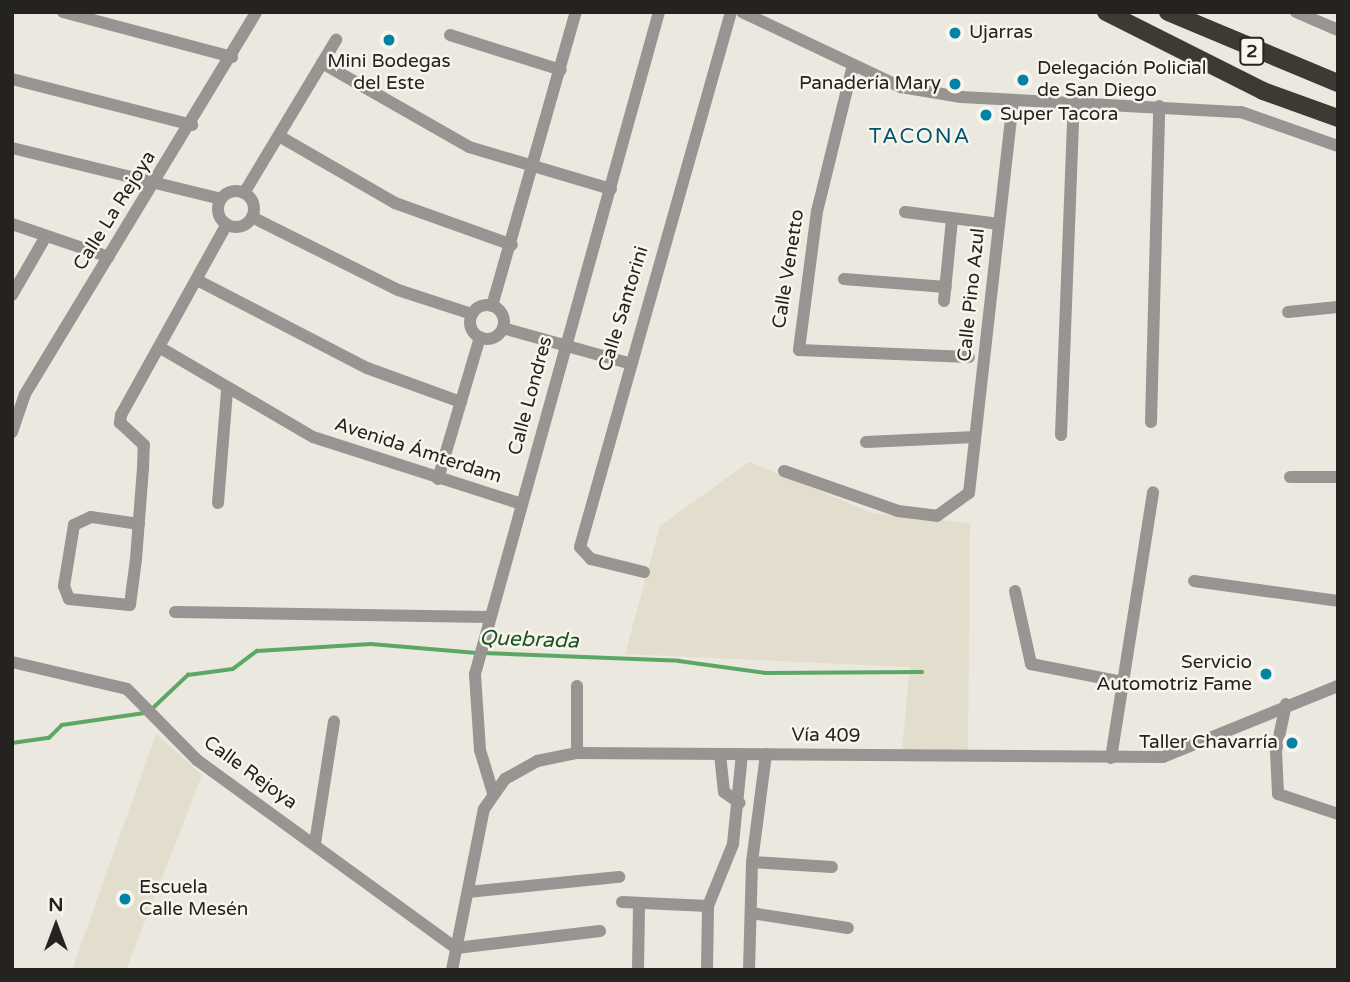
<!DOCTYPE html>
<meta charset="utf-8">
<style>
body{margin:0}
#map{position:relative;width:1350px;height:982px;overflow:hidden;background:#ebe8df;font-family:"Varela Round",sans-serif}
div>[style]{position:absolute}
.built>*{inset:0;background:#e2ddcc}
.stream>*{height:3.5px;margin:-1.75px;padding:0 1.75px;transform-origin:1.75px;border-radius:1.75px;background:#5ca764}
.minor>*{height:12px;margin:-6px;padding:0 6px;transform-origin:6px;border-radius:6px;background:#979491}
.minor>.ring{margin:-6px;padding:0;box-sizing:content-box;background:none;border:12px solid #979491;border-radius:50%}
.highway>*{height:18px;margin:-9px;padding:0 9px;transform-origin:9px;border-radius:9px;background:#3f3933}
.dots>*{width:19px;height:19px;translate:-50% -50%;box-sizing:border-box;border:4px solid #f8f6ec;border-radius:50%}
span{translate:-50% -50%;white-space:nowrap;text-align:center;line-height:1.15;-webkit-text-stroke:5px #f8f6ec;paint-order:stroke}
.shield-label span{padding:2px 5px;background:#f8f6ec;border:2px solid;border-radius:5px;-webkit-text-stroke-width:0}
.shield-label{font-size:18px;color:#242320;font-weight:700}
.poi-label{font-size:19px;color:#242320}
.left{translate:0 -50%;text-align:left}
.right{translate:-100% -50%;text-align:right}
.street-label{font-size:19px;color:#242320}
.neighbourhood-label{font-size:21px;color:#00546d;letter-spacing:2px}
.water-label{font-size:21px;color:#1c5124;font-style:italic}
.frame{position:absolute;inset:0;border:14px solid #242320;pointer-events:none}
.north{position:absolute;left:21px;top:891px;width:70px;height:70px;-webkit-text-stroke:5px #f8f6ec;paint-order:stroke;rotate:0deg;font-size:19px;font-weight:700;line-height:28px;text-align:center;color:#242320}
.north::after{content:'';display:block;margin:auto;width:24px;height:32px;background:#242320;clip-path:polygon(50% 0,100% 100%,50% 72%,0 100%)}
</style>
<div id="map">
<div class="built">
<i style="clip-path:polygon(749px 462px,873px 513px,970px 523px,968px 750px,902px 749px,910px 667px,625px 654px,660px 526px)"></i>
<i style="clip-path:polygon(156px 734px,202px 775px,126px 970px,72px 970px)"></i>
</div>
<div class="stream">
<i style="left:484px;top:653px;width:195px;rotate:2.3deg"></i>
<i style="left:679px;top:661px;width:87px;rotate:7.9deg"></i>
<i style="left:765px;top:673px;width:157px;rotate:-0.4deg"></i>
<i style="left:154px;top:707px;width:47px;rotate:-43.3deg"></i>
<i style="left:188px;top:675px;width:45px;rotate:-7.6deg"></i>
<i style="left:233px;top:669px;width:30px;rotate:-37deg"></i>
<i style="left:257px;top:651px;width:114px;rotate:-3.5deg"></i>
<i style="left:371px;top:644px;width:106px;rotate:4.9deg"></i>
<i style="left:12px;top:743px;width:37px;rotate:-8deg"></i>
<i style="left:49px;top:738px;width:18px;rotate:-45deg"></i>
<i style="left:62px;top:725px;width:83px;rotate:-8.3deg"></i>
</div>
<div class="minor">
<i style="left:63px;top:12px;width:175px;rotate:14.9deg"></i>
<i style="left:742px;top:12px;width:176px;rotate:25.3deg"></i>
<i style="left:901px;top:87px;width:61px;rotate:9.5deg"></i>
<i style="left:961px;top:97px;width:280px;rotate:3.1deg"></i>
<i style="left:1241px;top:112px;width:103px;rotate:19.3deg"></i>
<i style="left:1296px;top:12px;width:46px;rotate:23.2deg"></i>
<i style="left:450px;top:35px;width:116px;rotate:17.5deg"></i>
<i style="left:322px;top:63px;width:169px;rotate:29.7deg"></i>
<i style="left:469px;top:147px;width:148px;rotate:16.5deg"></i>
<i style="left:852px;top:69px;width:146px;rotate:103.8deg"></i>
<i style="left:817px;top:211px;width:140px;rotate:97.4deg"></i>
<i style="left:799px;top:350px;width:170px;rotate:2.4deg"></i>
<i style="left:12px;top:79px;width:186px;rotate:14.3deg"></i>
<i style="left:279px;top:136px;width:134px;rotate:30deg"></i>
<i style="left:395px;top:203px;width:124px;rotate:19.7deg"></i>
<i style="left:12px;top:148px;width:215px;rotate:13.7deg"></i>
<i class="ring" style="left:218px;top:191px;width:24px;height:24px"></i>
<i style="left:244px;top:193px;width:179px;rotate:-59deg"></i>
<i style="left:905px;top:212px;width:95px;rotate:7.3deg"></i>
<i style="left:252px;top:217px;width:163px;rotate:26.6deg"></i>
<i style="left:398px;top:290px;width:78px;rotate:18deg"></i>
<i style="left:12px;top:224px;width:102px;rotate:18.8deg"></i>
<i style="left:844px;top:279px;width:102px;rotate:4.5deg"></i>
<i style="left:197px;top:280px;width:191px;rotate:27.4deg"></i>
<i style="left:367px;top:368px;width:100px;rotate:19.9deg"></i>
<i style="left:12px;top:295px;width:68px;rotate:-60deg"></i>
<i style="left:944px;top:301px;width:82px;rotate:-84.4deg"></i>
<i class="ring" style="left:470px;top:305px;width:22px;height:22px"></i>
<i style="left:492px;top:306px;width:306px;rotate:-74.1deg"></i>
<i style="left:1288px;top:312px;width:50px;rotate:-5.7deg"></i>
<i style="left:503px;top:328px;width:130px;rotate:15.6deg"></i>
<i style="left:159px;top:347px;width:178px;rotate:30.3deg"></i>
<i style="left:313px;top:437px;width:219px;rotate:17.8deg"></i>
<i style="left:1151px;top:422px;width:316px;rotate:-88.5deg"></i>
<i style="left:12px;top:432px;width:40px;rotate:-71.1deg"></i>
<i style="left:25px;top:394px;width:446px;rotate:-58.8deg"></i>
<i style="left:1061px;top:435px;width:333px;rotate:-87.8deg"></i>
<i style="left:866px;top:442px;width:109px;rotate:-2.6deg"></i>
<i style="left:784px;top:471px;width:121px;rotate:19.3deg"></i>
<i style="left:898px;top:511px;width:39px;rotate:7deg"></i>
<i style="left:937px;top:516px;width:39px;rotate:-36deg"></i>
<i style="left:969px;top:493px;width:394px;rotate:-83.6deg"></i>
<i style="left:1290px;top:477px;width:48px"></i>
<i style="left:438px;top:479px;width:148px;rotate:-73.5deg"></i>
<i style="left:218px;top:503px;width:113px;rotate:-85.4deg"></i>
<i style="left:139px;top:524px;width:49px;rotate:-171.7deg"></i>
<i style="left:91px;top:517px;width:19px;rotate:155deg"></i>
<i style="left:74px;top:525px;width:62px;rotate:99.3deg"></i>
<i style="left:64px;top:586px;width:14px;rotate:69deg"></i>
<i style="left:69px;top:599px;width:61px;rotate:5.6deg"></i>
<i style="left:130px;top:605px;width:46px;rotate:-82.6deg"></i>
<i style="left:136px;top:559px;width:91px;rotate:-85.6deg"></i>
<i style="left:143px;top:468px;width:23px;rotate:-88deg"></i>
<i style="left:144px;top:445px;width:33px;rotate:-137deg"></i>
<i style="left:120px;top:423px;width:8px;rotate:-83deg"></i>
<i style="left:121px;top:415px;width:218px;rotate:-61deg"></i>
<i style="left:644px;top:572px;width:55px;rotate:-166.2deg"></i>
<i style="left:591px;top:559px;width:16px;rotate:-133deg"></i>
<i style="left:580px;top:547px;width:556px;rotate:-74.24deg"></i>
<i style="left:1194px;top:581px;width:145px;rotate:7.9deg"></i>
<i style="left:1015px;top:591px;width:75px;rotate:77.6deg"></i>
<i style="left:1031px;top:664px;width:94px;rotate:11.1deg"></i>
<i style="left:175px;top:612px;width:314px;rotate:0.9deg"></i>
<i style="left:12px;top:662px;width:118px;rotate:13.2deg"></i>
<i style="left:127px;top:689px;width:100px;rotate:45.4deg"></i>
<i style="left:197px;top:760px;width:320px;rotate:36deg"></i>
<i style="left:456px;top:948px;width:145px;rotate:-6.7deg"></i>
<i style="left:1286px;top:704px;width:48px;rotate:102deg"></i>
<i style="left:1276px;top:751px;width:43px;rotate:87.3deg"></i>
<i style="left:1278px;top:794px;width:63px;rotate:18.4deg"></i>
<i style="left:577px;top:753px;width:67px;rotate:-90deg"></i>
<i style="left:720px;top:754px;width:38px;rotate:84deg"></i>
<i style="left:724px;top:792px;width:19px;rotate:35deg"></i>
<i style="left:1111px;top:758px;width:269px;rotate:-81deg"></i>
<i style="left:493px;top:793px;width:45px;rotate:-106.8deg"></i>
<i style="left:480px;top:750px;width:76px;rotate:-93.8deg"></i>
<i style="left:475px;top:674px;width:687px;rotate:-74.47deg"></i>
<i style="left:315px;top:843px;width:123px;rotate:-81.1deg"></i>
<i style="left:752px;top:862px;width:80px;rotate:3.6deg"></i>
<i style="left:468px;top:892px;width:152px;rotate:-5.7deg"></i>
<i style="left:622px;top:902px;width:86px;rotate:2.7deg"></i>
<i style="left:751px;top:913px;width:98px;rotate:8.8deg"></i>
<i style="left:452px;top:970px;width:164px;rotate:-78.8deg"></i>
<i style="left:484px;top:809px;width:37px;rotate:-55deg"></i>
<i style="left:505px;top:779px;width:37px;rotate:-29deg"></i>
<i style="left:537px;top:761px;width:41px;rotate:-11.3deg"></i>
<i style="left:577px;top:753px;width:586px;rotate:0.39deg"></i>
<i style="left:1163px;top:757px;width:189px;rotate:-22.1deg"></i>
<i style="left:638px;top:970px;width:67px;rotate:-89.1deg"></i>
<i style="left:707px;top:970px;width:64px;rotate:-89.1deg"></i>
<i style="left:708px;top:906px;width:67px;rotate:-68deg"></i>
<i style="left:733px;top:844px;width:90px;rotate:-84.3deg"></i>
<i style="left:749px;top:970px;width:108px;rotate:-88.4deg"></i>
<i style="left:752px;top:862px;width:109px;rotate:-82.6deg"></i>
</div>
<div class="highway">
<i style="left:1106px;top:12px;width:176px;rotate:26.7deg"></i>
<i style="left:1263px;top:91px;width:80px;rotate:19.8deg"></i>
<i style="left:1168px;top:12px;width:184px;rotate:22.7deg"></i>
</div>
<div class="dots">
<i style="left:955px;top:33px;background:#0282a6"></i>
<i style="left:389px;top:40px;background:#0282a6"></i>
<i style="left:1023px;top:80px;background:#0282a6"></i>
<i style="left:955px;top:84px;background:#0282a6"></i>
<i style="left:986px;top:115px;background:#0282a6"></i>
<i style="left:1266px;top:674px;background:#0282a6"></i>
<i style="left:1292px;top:743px;background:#0282a6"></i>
<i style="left:125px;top:899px;background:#0282a6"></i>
</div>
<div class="shield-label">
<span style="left:1252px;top:51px">2</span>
</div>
<div class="poi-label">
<span class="left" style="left:969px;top:33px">Ujarras</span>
<span style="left:389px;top:73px">Mini Bodegas<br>del Este</span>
<span class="left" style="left:1037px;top:80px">Delegación Policial<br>de San Diego</span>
<span class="right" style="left:941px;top:84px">Panadería Mary</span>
<span class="left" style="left:1000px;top:115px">Super Tacora</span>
<span class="right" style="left:1252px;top:674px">Servicio<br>Automotriz Fame</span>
<span class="right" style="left:1278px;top:743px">Taller Chavarría</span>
<span class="left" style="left:139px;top:899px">Escuela<br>Calle Mesén</span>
</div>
<div class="street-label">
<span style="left:115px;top:211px;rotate:-58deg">Calle La Rejoya</span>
<span style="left:789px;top:269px;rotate:-81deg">Calle Venetto</span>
<span style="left:972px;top:295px;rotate:-84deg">Calle Pino Azul</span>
<span style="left:624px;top:309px;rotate:-73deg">Calle Santorini</span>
<span style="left:531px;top:396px;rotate:-75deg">Calle Londres</span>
<span style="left:418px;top:451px;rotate:18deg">Avenida Ámterdam</span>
<span style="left:826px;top:736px;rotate:1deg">Vía 409</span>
<span style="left:250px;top:773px;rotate:36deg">Calle Rejoya</span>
</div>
<div class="neighbourhood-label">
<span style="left:920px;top:137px">TACONA</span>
</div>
<div class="water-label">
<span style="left:529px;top:640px;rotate:2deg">Quebrada</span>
</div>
<div class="frame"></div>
<div class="north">N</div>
</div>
